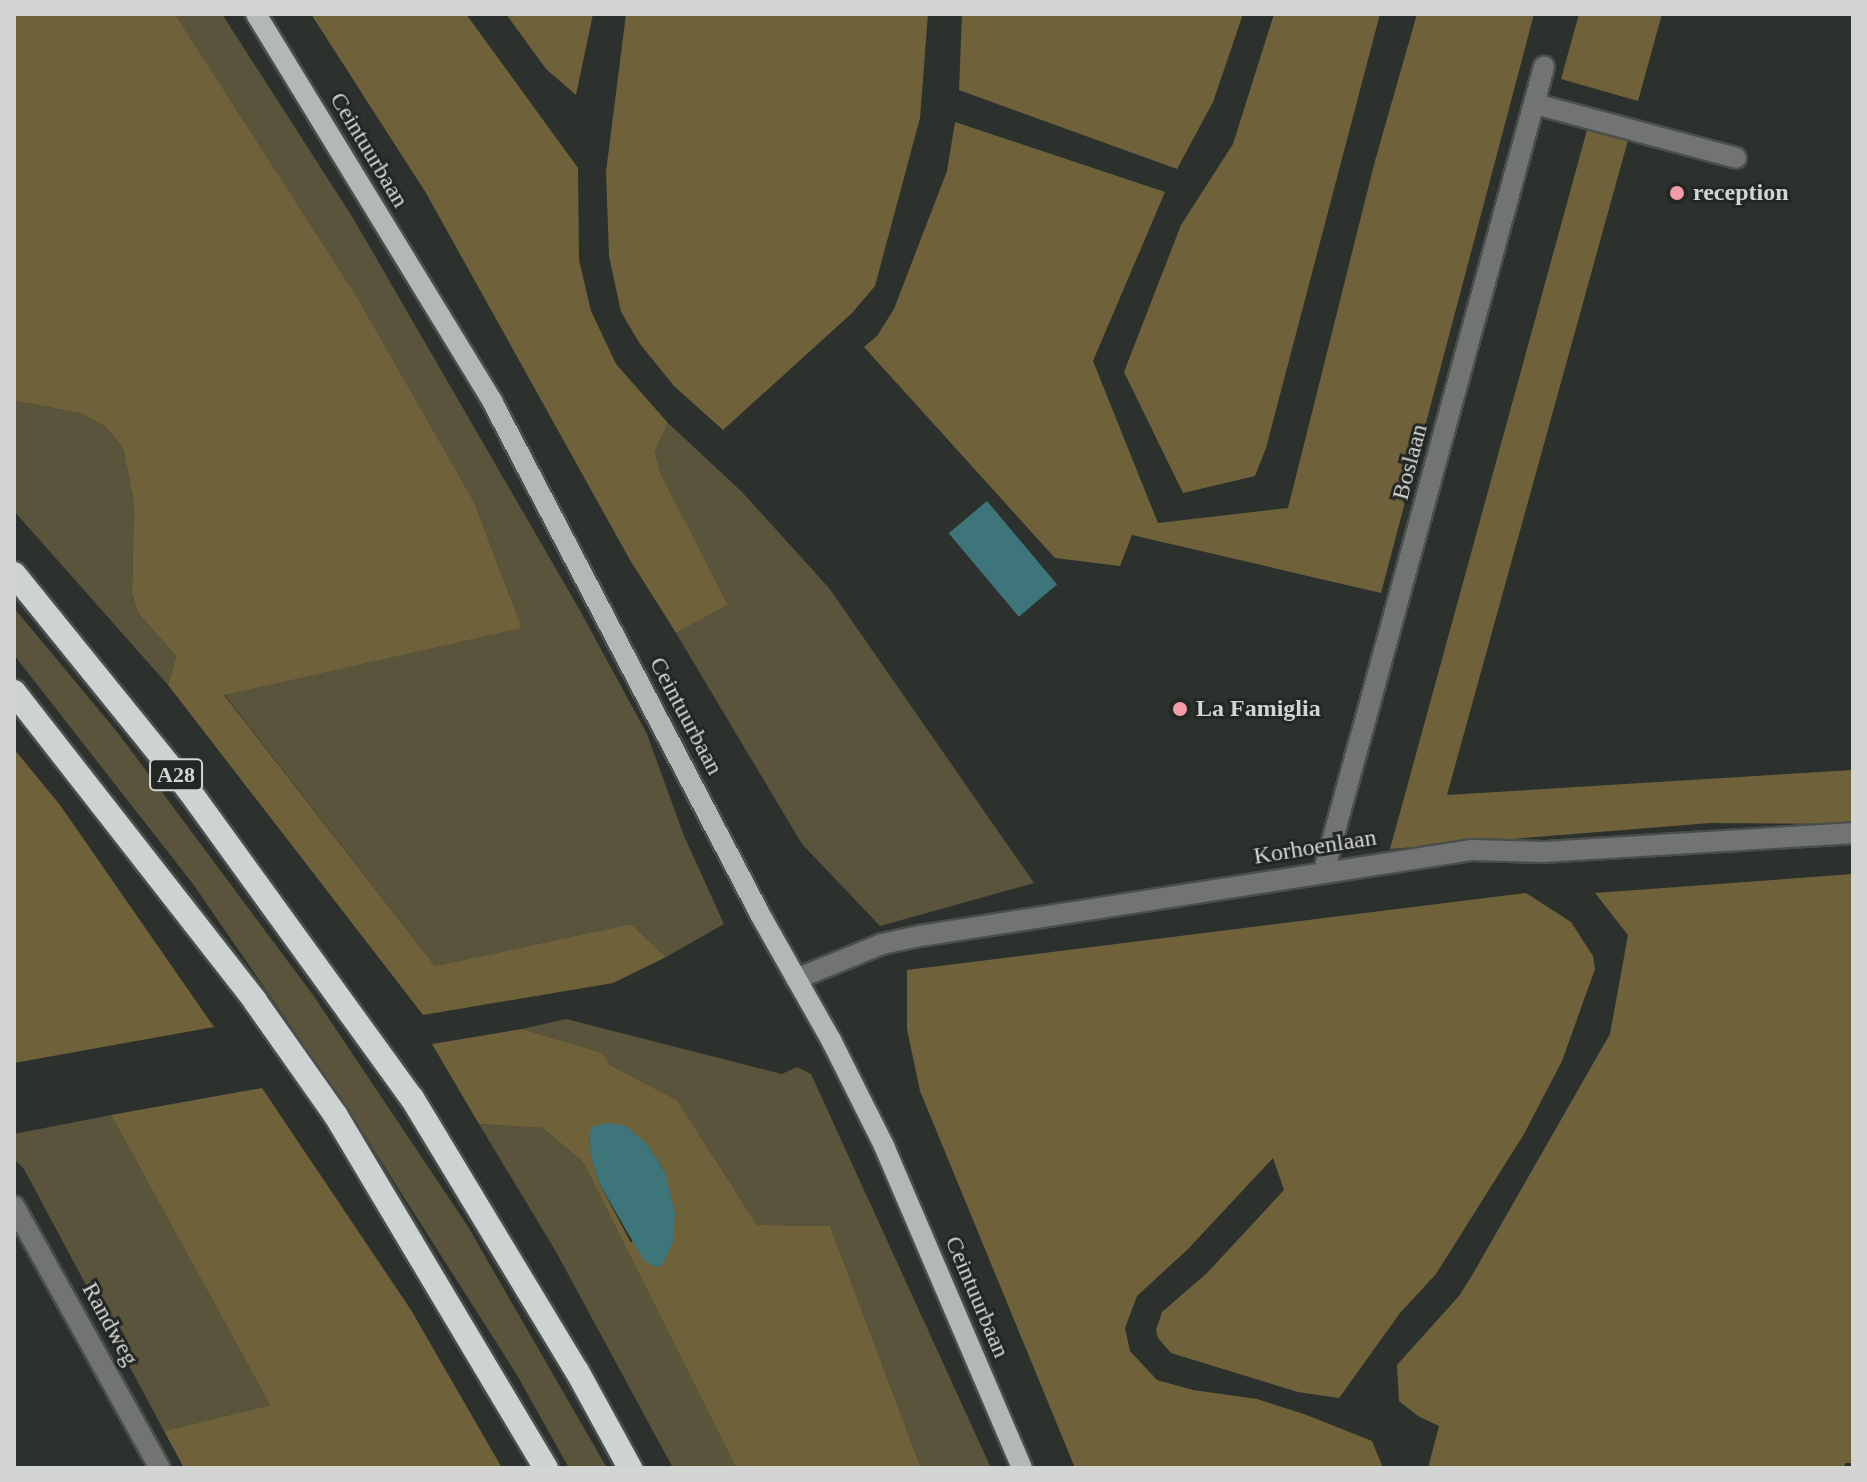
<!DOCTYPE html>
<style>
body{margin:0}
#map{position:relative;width:1867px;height:1482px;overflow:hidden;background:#2c312d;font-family:"Times New Roman",serif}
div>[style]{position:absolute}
.green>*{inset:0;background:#5b543c}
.forest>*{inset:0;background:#6f623a}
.water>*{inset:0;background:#3d757a;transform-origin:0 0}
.roads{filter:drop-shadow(2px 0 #4a4f4b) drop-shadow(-2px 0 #4a4f4b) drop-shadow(0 2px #4a4f4b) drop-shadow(0 -2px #4a4f4b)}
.minor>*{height:20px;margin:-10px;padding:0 10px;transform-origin:10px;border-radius:10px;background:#717473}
.major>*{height:20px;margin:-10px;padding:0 10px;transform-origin:10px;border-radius:10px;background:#b2b8b6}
.highway>*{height:24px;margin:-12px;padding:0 12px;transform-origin:12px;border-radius:12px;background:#ccd3d1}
.dots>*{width:22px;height:22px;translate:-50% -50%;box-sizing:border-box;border:4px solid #232723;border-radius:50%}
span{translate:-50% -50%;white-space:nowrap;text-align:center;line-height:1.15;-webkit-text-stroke:6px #232723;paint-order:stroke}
.shield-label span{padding:2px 6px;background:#232723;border:2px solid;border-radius:6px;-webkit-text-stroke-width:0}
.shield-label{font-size:22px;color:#d3d5d3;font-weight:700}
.street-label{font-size:24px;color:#d3d5d3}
.poi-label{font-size:24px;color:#d3d5d3;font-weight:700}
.left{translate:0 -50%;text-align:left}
.frame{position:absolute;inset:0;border:16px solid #d3d5d3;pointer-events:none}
</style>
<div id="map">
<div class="green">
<i style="clip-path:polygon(175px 14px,222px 14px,353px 218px,578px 607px,647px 734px,684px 836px,724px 924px,666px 957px,631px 924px,435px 966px,224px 694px,522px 628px,474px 502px,357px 297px)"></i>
<i style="clip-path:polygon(14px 401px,81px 413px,106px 427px,123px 448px,134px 503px,132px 593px,138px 613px,176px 656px,168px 685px,14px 511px)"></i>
<i style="clip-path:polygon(668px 423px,742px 492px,829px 588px,1034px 883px,880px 926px,802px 844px,676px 633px,728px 605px,659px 470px,655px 451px)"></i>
<i style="clip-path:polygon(14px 608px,118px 733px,313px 995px,467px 1225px,607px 1468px,569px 1468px,517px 1375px,344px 1103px,193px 884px,14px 655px)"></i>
<i style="clip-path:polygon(566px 1019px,782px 1074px,797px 1067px,811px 1074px,991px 1468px,921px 1468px,830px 1226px,757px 1225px,677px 1100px,610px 1065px,601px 1053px,522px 1029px)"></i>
<i style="clip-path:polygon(111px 1115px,270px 1405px,164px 1431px,24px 1169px,14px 1159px,14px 1134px)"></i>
<i style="clip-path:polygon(479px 1124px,543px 1128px,583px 1162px,736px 1468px,673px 1468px,555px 1250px)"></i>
</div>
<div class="forest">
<i style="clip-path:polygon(14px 14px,175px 14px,357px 297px,474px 502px,522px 628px,224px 695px,435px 966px,631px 924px,666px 957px,613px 983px,423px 1015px,168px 685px,176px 656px,138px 613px,132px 593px,134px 503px,123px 448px,106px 427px,81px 413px,14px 401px)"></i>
<i style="clip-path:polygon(311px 14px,466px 14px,578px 168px,579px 260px,591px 311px,616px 364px,668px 423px,655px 451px,659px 470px,728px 605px,676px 633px,630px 560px,426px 193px)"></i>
<i style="clip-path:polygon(506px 14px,593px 14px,576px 95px,546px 69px)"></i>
<i style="clip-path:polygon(626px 14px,928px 14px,920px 118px,875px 286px,852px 313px,723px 430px,674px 386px,640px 344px,621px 312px,609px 256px,606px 172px)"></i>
<i style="clip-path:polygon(962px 14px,1243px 14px,1213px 102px,1177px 169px,959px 90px)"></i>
<i style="clip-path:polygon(1274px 14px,1380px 14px,1266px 448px,1255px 476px,1183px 493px,1124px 372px,1181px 225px,1233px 144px)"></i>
<i style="clip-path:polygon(1417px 14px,1534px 14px,1381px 593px,1132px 535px,1120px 566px,1055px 558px,864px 347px,877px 336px,894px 309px,947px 171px,955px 122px,1165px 192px,1093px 361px,1158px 523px,1288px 508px,1375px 161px)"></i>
<i style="clip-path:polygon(1579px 14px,1662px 14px,1638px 101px,1561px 79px)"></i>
<i style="clip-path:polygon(1587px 130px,1628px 140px,1447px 795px,1853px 770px,1853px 824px,1710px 823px,1390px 849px)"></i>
<i style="clip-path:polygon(14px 749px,60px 805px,214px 1027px,14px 1063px)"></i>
<i style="clip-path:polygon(1853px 874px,1853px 1463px,1845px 1463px,1844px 1468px,1428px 1468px,1439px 1426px,1418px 1416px,1399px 1401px,1397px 1365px,1459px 1296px,1474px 1272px,1610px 1034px,1628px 935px,1595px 893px)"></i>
<i style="clip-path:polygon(1526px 893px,1571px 922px,1593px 956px,1595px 969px,1562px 1061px,1524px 1134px,1436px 1274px,1400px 1313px,1339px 1398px,1298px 1392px,1171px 1353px,1158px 1338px,1156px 1330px,1162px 1312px,1207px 1273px,1284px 1190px,1273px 1158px,1188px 1249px,1137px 1296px,1125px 1328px,1130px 1351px,1157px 1380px,1193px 1390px,1257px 1399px,1304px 1414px,1372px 1441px,1383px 1468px,1075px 1468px,920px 1091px,907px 1029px,907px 970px)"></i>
<i style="clip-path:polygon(evenodd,522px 1029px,602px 1053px,610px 1065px,677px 1100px,757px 1225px,830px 1226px,921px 1468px,736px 1468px,583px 1162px,543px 1128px,479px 1124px,432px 1044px,522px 1029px,589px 1133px,647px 1144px,665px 1172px,631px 1243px,599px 1183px,591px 1157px,589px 1133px)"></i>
<i style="clip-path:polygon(262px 1088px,411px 1310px,502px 1468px,184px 1468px,164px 1431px,270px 1405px,111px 1115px)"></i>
</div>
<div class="water">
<i style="left:987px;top:501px;width:109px;height:50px;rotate:50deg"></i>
<i style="clip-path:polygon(608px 1123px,626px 1126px,647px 1144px,665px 1172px,675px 1213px,673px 1242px,662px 1265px,656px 1267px,644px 1261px,599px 1183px,591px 1157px,589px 1133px,593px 1126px)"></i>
</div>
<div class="roads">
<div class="minor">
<i style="left:1535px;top:104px;width:208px;rotate:15deg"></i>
<i style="left:1324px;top:871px;width:834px;rotate:-74.7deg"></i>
<i style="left:796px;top:979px;width:93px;rotate:-22.1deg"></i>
<i style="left:882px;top:944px;width:39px;rotate:-12deg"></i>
<i style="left:920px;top:936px;width:559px;rotate:-8.86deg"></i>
<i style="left:1472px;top:850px;width:71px;rotate:1.6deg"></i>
<i style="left:1543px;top:852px;width:311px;rotate:-3.5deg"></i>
<i style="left:14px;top:1206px;width:300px;rotate:60.9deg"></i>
</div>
<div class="major">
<i style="left:256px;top:14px;width:456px;rotate:58.6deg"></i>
<i style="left:493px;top:403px;width:581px;rotate:62.42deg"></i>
<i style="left:762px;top:918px;width:140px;rotate:60.5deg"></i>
<i style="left:831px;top:1040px;width:119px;rotate:63.4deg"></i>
<i style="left:884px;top:1146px;width:350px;rotate:66.8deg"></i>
</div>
<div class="highway">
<i style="left:14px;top:574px;width:277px;rotate:51deg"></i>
<i style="left:188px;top:789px;width:382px;rotate:54.1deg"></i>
<i style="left:412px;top:1098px;width:319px;rotate:58.9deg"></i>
<i style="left:577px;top:1371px;width:111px;rotate:61.3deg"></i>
<i style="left:14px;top:692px;width:392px;rotate:52deg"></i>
<i style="left:255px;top:1001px;width:141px;rotate:54.8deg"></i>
<i style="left:336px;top:1116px;width:410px;rotate:59.2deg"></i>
</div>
</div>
<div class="dots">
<i style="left:1677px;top:193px;background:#f49aa6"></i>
<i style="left:1180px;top:709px;background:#f49aa6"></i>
</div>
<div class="shield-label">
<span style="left:176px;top:775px">A28</span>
</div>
<div class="street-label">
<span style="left:369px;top:150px;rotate:59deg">Ceintuurbaan</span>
<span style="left:1410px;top:462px;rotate:-75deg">Boslaan</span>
<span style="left:686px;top:716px;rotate:62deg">Ceintuurbaan</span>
<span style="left:1315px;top:847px;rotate:-9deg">Korhoenlaan</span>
<span style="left:977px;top:1297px;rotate:67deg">Ceintuurbaan</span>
<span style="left:110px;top:1324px;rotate:61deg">Randweg</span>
</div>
<div class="poi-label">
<span class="left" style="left:1693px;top:193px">reception</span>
<span class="left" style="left:1196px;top:709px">La Famiglia</span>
</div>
<div class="frame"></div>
</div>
